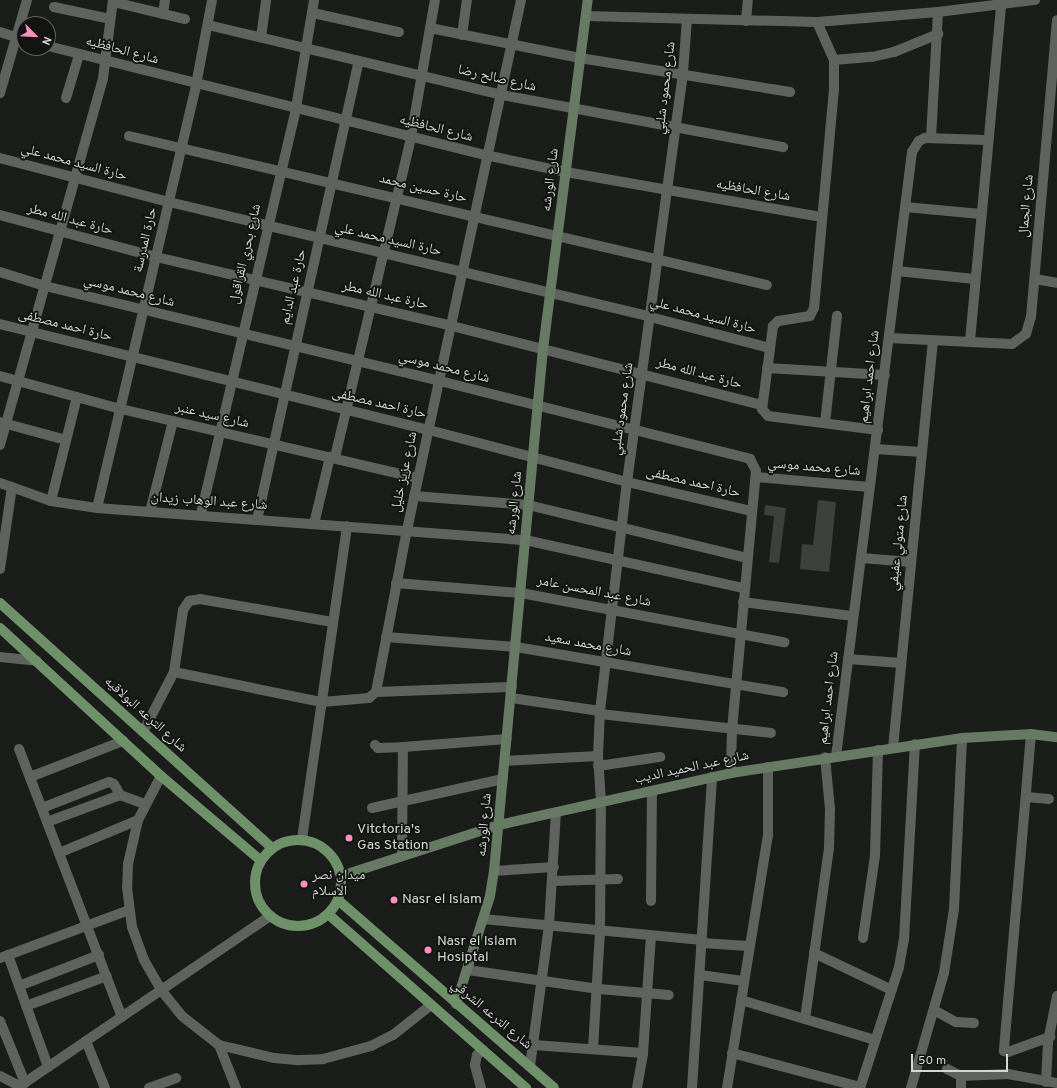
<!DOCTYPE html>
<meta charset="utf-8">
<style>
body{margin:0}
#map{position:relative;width:1057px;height:1088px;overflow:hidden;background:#1a1d19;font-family:Overpass,"Noto Naskh Arabic",sans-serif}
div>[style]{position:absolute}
.building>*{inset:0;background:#3d403c}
.street>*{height:10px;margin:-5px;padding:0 5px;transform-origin:5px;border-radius:5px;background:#5f635e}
.secondary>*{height:10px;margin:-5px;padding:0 5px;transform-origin:5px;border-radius:5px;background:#677a64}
.primary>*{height:10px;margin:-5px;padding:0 5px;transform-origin:5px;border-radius:5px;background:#6f9169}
.primary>.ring{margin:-5px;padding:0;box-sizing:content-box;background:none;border:10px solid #6f9169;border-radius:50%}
.dots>*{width:11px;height:11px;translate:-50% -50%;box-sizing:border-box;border:2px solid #111410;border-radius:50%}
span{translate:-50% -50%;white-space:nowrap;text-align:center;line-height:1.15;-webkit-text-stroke:3.5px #111410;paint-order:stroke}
.street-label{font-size:14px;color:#d5d7d5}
.poi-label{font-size:14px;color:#d5d7d5}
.left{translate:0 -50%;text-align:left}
.north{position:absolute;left:16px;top:16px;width:40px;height:40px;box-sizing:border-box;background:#111410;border:1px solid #5f625f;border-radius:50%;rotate:114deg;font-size:11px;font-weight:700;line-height:16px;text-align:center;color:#d5d7d5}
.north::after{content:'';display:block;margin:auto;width:14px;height:18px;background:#fc8fc2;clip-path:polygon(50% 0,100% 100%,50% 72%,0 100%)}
.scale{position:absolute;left:911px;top:1054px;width:97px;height:18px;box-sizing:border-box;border:2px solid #d5d7d5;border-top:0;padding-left:5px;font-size:12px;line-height:14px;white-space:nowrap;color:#d5d7d5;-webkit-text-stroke:3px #111410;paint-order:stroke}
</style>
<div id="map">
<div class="building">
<i style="clip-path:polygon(818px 500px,836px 502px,829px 572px,800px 569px,802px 544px,813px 545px)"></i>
<i style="clip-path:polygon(765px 505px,786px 508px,779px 563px,769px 562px,774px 516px,764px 515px)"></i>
</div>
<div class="street">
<i style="left:113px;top:2px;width:74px;rotate:13.3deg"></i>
<i style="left:54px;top:7px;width:57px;rotate:12.1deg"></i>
<i style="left:313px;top:13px;width:88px;rotate:12.5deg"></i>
<i style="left:163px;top:14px;width:14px;rotate:-82deg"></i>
<i style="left:586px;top:16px;width:231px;rotate:1.5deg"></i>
<i style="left:817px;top:22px;width:121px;rotate:-4.7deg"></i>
<i style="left:938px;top:12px;width:98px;rotate:-7.1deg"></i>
<i style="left:746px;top:21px;width:21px;rotate:-85deg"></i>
<i style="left:817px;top:22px;width:42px;rotate:65.9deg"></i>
<i style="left:834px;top:60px;width:29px;rotate:90deg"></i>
<i style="left:834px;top:89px;width:220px;rotate:95.2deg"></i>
<i style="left:814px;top:308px;width:9px;rotate:117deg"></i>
<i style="left:810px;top:316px;width:32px;rotate:171deg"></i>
<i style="left:778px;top:321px;width:7px;rotate:135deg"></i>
<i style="left:773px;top:326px;width:84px;rotate:97.5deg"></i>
<i style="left:762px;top:409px;width:9px;rotate:49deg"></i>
<i style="left:768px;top:416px;width:111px;rotate:7.3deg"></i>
<i style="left:208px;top:25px;width:302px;rotate:13.4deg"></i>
<i style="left:502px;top:95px;width:286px;rotate:10.5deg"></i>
<i style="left:430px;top:28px;width:153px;rotate:11.3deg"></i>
<i style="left:580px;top:58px;width:213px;rotate:9.2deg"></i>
<i style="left:0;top:32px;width:25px;rotate:18deg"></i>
<i style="left:462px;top:35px;width:35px;rotate:-82deg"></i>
<i style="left:261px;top:37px;width:37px;rotate:-82deg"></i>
<i style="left:48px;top:46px;width:455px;rotate:14deg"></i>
<i style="left:490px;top:156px;width:78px;rotate:11.9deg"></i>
<i style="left:566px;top:172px;width:260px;rotate:10deg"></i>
<i style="left:834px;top:60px;width:38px;rotate:-5deg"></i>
<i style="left:872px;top:57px;width:23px;rotate:-13deg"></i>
<i style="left:894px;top:52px;width:48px;rotate:-22.2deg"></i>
<i style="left:0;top:93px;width:97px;rotate:-73.8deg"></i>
<i style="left:66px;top:98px;width:45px;rotate:-73.2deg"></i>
<i style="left:129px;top:136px;width:655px;rotate:13.15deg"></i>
<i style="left:931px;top:138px;width:126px;rotate:-86.8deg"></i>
<i style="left:0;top:158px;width:175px;rotate:14.6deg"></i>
<i style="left:169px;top:202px;width:495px;rotate:13.4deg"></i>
<i style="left:650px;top:317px;width:124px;rotate:14.5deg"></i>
<i style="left:905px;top:207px;width:76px;rotate:5.3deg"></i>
<i style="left:0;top:215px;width:162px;rotate:15.1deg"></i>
<i style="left:156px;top:257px;width:304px;rotate:13.1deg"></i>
<i style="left:452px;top:326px;width:320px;rotate:14.3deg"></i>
<i style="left:897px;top:271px;width:78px;rotate:5.9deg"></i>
<i style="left:0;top:272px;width:47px;rotate:17.3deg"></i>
<i style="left:45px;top:286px;width:406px;rotate:13.5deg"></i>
<i style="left:440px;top:381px;width:320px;rotate:14.1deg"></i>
<i style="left:750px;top:459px;width:13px;rotate:63deg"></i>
<i style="left:756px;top:471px;width:258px;rotate:95.3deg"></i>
<i style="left:732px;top:728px;width:45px;rotate:91.3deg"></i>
<i style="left:1035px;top:279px;width:22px;rotate:10deg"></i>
<i style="left:0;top:324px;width:442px;rotate:13.9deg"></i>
<i style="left:429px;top:430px;width:205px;rotate:14.7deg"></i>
<i style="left:627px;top:482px;width:128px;rotate:13.1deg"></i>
<i style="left:889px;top:338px;width:123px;rotate:2.8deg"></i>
<i style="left:1012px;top:344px;width:17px;rotate:-36deg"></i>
<i style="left:1026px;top:334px;width:18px;rotate:-74deg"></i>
<i style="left:1031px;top:317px;width:298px;rotate:-85deg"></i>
<i style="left:970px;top:341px;width:337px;rotate:-84.7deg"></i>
<i style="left:767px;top:368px;width:118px;rotate:3.4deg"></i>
<i style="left:0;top:376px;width:125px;rotate:15.3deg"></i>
<i style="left:121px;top:409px;width:305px;rotate:13.1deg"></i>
<i style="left:0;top:422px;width:68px;rotate:15.3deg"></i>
<i style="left:825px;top:423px;width:108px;rotate:-83.6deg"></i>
<i style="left:0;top:445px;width:381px;rotate:-74.3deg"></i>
<i style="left:103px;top:78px;width:79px;rotate:-82.7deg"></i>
<i style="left:875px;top:449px;width:47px;rotate:3.7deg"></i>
<i style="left:335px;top:457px;width:329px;rotate:-76.6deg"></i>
<i style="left:411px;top:137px;width:139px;rotate:-80.1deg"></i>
<i style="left:756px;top:477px;width:114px;rotate:5deg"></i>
<i style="left:0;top:483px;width:54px;rotate:19.4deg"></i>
<i style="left:51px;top:501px;width:47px;rotate:8.7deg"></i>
<i style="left:97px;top:508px;width:429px;rotate:4.3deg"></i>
<i style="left:525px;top:540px;width:224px;rotate:12.4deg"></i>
<i style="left:414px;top:496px;width:114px;rotate:4.5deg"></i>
<i style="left:528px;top:505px;width:225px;rotate:13.6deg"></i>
<i style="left:51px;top:501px;width:107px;rotate:-76deg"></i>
<i style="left:97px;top:508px;width:434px;rotate:-76.8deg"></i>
<i style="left:196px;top:85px;width:86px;rotate:-79.3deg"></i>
<i style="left:150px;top:512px;width:94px;rotate:-75.8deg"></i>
<i style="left:201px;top:514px;width:417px;rotate:-76.8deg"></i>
<i style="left:296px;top:108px;width:109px;rotate:-80.5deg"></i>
<i style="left:257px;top:520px;width:470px;rotate:-77.5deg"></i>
<i style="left:314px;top:524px;width:69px;rotate:-76.6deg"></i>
<i style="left:861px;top:558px;width:50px;rotate:4.6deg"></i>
<i style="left:0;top:569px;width:83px;rotate:-81.7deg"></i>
<i style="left:396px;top:583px;width:125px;rotate:4.6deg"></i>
<i style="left:521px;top:593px;width:268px;rotate:10.6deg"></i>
<i style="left:743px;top:602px;width:111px;rotate:7.3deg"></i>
<i style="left:386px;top:637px;width:130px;rotate:4.4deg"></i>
<i style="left:516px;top:647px;width:271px;rotate:9.6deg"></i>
<i style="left:0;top:657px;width:37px;rotate:6deg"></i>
<i style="left:848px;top:659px;width:53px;rotate:4.3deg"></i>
<i style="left:174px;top:672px;width:151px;rotate:11.5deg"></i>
<i style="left:322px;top:702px;width:47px;rotate:-4.9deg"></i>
<i style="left:369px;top:698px;width:9px;rotate:-41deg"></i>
<i style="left:376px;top:692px;width:165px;rotate:-79.2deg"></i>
<i style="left:407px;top:530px;width:542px;rotate:-77.86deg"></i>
<i style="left:376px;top:692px;width:136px;rotate:-2.1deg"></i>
<i style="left:511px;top:698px;width:90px;rotate:8.3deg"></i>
<i style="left:600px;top:714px;width:172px;rotate:6.3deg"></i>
<i style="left:143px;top:732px;width:68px;rotate:-62.7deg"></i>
<i style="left:174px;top:672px;width:63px;rotate:-81.7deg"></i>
<i style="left:183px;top:610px;width:11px;rotate:-56deg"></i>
<i style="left:189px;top:601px;width:11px;rotate:-10deg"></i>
<i style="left:200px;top:599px;width:134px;rotate:9.9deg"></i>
<i style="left:1031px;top:734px;width:318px;rotate:94.9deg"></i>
<i style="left:1004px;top:1051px;width:4px;rotate:14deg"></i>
<i style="left:1008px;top:1052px;width:45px;rotate:-19.7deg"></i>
<i style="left:375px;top:745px;width:4px;rotate:45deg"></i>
<i style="left:378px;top:748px;width:25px;rotate:-2deg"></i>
<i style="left:403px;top:747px;width:104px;rotate:-4.4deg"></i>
<i style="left:893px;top:748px;width:409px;rotate:-84.4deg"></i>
<i style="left:19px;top:749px;width:287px;rotate:69deg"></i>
<i style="left:836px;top:756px;width:609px;rotate:-82.83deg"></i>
<i style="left:912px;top:152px;width:13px;rotate:-58deg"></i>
<i style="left:919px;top:141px;width:7px;rotate:-27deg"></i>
<i style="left:925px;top:138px;width:62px;rotate:1.8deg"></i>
<i style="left:505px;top:761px;width:93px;rotate:-3.1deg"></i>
<i style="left:598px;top:766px;width:63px;rotate:-8.3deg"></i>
<i style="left:161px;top:776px;width:50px;rotate:117.6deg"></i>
<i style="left:138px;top:820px;width:45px;rotate:102.8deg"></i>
<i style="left:128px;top:864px;width:23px;rotate:92deg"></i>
<i style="left:127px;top:887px;width:40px;rotate:82.9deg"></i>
<i style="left:132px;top:927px;width:35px;rotate:70deg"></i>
<i style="left:144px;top:960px;width:34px;rotate:60deg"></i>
<i style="left:161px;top:990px;width:33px;rotate:51deg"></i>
<i style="left:182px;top:1016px;width:47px;rotate:38.1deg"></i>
<i style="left:219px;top:1045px;width:57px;rotate:13.3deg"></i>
<i style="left:274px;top:1058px;width:25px;rotate:5deg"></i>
<i style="left:299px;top:1060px;width:24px;rotate:-2deg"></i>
<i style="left:323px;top:1059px;width:50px;rotate:-15.2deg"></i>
<i style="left:371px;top:1046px;width:25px;rotate:-27deg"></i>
<i style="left:393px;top:1035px;width:48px;rotate:-38.3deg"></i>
<i style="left:30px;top:777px;width:100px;rotate:-21.2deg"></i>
<i style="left:1026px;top:797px;width:23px;rotate:5deg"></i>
<i style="left:42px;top:808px;width:72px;rotate:-21.2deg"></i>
<i style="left:109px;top:782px;width:5px;rotate:22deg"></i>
<i style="left:114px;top:784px;width:13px;rotate:61deg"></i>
<i style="left:120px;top:795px;width:27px;rotate:20deg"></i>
<i style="left:372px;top:808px;width:134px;rotate:-12.5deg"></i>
<i style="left:47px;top:822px;width:78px;rotate:-20.3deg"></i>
<i style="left:302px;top:839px;width:316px;rotate:-81.8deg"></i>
<i style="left:59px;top:853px;width:86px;rotate:-22.7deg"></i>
<i style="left:402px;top:855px;width:108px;rotate:-89.5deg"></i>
<i style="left:494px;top:871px;width:60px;rotate:-3.8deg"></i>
<i style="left:553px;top:881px;width:65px;rotate:-1.8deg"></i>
<i style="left:651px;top:901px;width:110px;rotate:-89.5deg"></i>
<i style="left:483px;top:919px;width:220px;rotate:5.5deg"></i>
<i style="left:863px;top:938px;width:83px;rotate:-81.7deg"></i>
<i style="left:875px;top:856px;width:106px;rotate:-88.4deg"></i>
<i style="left:702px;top:943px;width:46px;rotate:3.7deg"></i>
<i style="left:814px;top:953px;width:86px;rotate:25.4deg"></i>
<i style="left:8px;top:955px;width:119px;rotate:70.3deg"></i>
<i style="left:0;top:958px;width:138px;rotate:-20.4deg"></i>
<i style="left:468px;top:970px;width:132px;rotate:8.3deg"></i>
<i style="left:599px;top:989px;width:70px;rotate:4.9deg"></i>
<i style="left:700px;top:975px;width:43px;rotate:7.9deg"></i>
<i style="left:19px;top:986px;width:86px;rotate:-21.2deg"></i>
<i style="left:741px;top:1000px;width:140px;rotate:16.6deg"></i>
<i style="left:26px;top:1006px;width:86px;rotate:-20.3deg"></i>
<i style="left:934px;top:1010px;width:25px;rotate:29deg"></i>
<i style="left:956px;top:1022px;width:18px;rotate:3deg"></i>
<i style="left:805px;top:1019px;width:172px;rotate:-82deg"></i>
<i style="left:829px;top:849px;width:40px;rotate:-88.6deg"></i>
<i style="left:830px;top:809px;width:52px;rotate:-95.5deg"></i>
<i style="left:0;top:1021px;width:67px;rotate:68deg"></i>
<i style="left:86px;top:1041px;width:51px;rotate:68deg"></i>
<i style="left:219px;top:1045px;width:46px;rotate:68.4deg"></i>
<i style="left:534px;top:1045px;width:109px;rotate:4.2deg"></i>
<i style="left:593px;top:1049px;width:117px;rotate:-86.6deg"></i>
<i style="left:600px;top:932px;width:130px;rotate:-89.6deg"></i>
<i style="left:601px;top:802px;width:46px;rotate:-93.7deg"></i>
<i style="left:598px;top:756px;width:45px;rotate:-87.5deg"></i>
<i style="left:600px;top:711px;width:231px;rotate:-83.3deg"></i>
<i style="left:627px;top:482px;width:413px;rotate:-82.2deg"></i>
<i style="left:683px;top:73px;width:54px;rotate:-85.8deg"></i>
<i style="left:732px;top:1053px;width:132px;rotate:14.9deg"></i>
<i style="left:530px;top:1066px;width:141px;rotate:-82.3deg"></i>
<i style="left:549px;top:926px;width:113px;rotate:-86.5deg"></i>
<i style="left:947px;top:1069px;width:16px;rotate:27deg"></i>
<i style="left:961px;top:1076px;width:47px;rotate:-2.4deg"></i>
<i style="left:1008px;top:1074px;width:50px;rotate:10.4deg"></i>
<i style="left:0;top:1076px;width:22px;rotate:27deg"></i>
<i style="left:1046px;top:1082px;width:40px;rotate:-87.1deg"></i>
<i style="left:1048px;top:1042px;width:47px;rotate:-78.9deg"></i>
<i style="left:17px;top:1088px;width:306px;rotate:-34.2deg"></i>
<i style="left:149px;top:1088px;width:29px;rotate:-20deg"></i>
<i style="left:481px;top:1088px;width:24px;rotate:-105deg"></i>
<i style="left:475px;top:1065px;width:10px;rotate:-79deg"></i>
<i style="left:477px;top:1055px;width:8px;rotate:-40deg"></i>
<i style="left:637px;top:1088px;width:36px;rotate:-80deg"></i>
<i style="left:643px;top:1053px;width:117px;rotate:-86.1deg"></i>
<i style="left:692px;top:1088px;width:312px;rotate:-86.3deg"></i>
<i style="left:727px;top:1088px;width:255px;rotate:-80.8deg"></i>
<i style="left:768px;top:836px;width:69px;rotate:-90deg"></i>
<i style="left:860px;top:1088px;width:127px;rotate:-72.1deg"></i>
<i style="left:899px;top:967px;width:27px;rotate:-80deg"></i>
<i style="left:904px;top:940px;width:196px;rotate:-86.8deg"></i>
<i style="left:911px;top:1088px;width:120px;rotate:-74deg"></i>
<i style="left:944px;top:973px;width:65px;rotate:-81.1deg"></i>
<i style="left:954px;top:909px;width:171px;rotate:-87.3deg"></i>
<i style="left:961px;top:1088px;width:12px;rotate:-90deg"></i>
</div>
<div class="secondary">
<i style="left:341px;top:876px;width:166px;rotate:-17.9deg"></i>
<i style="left:499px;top:825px;width:238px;rotate:-12.6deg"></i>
<i style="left:731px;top:773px;width:234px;rotate:-8.6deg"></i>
<i style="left:962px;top:738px;width:69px;rotate:-3.3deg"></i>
<i style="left:1031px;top:734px;width:26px;rotate:7deg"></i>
<i style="left:456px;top:1004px;width:113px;rotate:-72.5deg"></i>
<i style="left:490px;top:896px;width:25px;rotate:-81deg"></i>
<i style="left:494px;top:871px;width:524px;rotate:-84.64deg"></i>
<i style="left:543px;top:349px;width:352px;rotate:-82.7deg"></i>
</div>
<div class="primary">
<i style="left:0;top:603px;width:366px;rotate:42deg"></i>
<i style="left:0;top:628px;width:219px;rotate:42.6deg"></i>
<i style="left:161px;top:776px;width:130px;rotate:40.3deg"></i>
<i class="ring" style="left:255px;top:840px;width:76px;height:76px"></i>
<i style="left:338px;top:900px;width:286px;rotate:41deg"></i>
<i style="left:328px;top:914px;width:264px;rotate:41.3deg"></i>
</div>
<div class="dots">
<i style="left:349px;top:838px;background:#fc8fc2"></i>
<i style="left:304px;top:884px;background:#fc8fc2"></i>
<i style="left:394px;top:900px;background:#fc8fc2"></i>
<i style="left:428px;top:950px;background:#fc8fc2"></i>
</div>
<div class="street-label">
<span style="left:122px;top:51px;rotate:15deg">شارع الحافظيه</span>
<span style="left:497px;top:79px;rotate:13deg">شارع صالح رضا</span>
<span style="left:666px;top:88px;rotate:-83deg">شارع محمود شلبي</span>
<span style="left:436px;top:129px;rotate:14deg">شارع الحافظيه</span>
<span style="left:74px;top:163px;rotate:15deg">حارة السيد محمد علي</span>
<span style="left:551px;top:180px;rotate:-83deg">شارع الورشه</span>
<span style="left:423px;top:189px;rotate:13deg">حارة حسين محمد</span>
<span style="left:753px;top:191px;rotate:10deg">شارع الحافظيه</span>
<span style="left:1027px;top:206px;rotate:-85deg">شارع الجمال</span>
<span style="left:70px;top:220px;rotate:15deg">حارة عبد الله مطر</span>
<span style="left:146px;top:240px;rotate:-77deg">حارة المدرسة</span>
<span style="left:388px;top:240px;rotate:13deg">حارة السيد محمد علي</span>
<span style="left:246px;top:254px;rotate:-77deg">شارع بحري القراقول</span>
<span style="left:294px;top:287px;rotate:-77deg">حارة عبد الدايم</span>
<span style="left:129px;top:292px;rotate:14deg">شارع محمد موسي</span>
<span style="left:385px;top:296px;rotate:13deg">حارة عبد الله مطر</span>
<span style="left:703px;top:316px;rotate:15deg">حارة السيد محمد علي</span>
<span style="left:65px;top:326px;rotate:14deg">حارة احمد مصطفى</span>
<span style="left:444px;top:368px;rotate:14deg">شارع محمد موسي</span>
<span style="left:699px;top:374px;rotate:15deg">حارة عبد الله مطر</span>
<span style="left:870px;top:377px;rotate:-83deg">شارع احمد ابراهيم</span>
<span style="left:379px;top:404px;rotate:13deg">حارة احمد مصطفى</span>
<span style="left:623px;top:409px;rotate:-82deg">شارع محمود شلبي</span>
<span style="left:212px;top:416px;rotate:13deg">شارع سيد عنبر</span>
<span style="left:814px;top:468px;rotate:5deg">شارع محمد موسي</span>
<span style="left:405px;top:472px;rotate:-78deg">شارع عزيز خليل</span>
<span style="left:693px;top:483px;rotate:13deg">حارة احمد مصطفى</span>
<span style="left:209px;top:502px;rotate:4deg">شارع عبد الوهاب زيدان</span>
<span style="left:515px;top:503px;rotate:-84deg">شارع الورشه</span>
<span style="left:899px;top:543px;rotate:-84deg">شارع متولي عفيفي</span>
<span style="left:594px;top:592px;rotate:11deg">شارع عبد المحسن عامر</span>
<span style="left:588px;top:645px;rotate:10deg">شارع محمد سعيد</span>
<span style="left:829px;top:698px;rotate:-83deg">شارع احمد ابراهيم</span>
<span style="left:145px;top:715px;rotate:42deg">شارع الترعه البولاقيه</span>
<span style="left:692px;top:768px;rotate:-12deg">شارع عبد الحميد الديب</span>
<span style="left:485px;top:825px;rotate:-85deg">شارع الورشه</span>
<span style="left:491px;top:1015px;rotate:40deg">شارع الترعه الشرقي</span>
</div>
<div class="poi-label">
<span class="left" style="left:357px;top:838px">Vitctoria's<br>Gas Station</span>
<span class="left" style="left:312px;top:884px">ميدان نصر<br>الاسلام</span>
<span class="left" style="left:402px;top:900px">Nasr el Islam</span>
<span class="left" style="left:437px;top:950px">Nasr el Islam<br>Hosiptal</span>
</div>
<div class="north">N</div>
<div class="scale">50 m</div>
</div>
